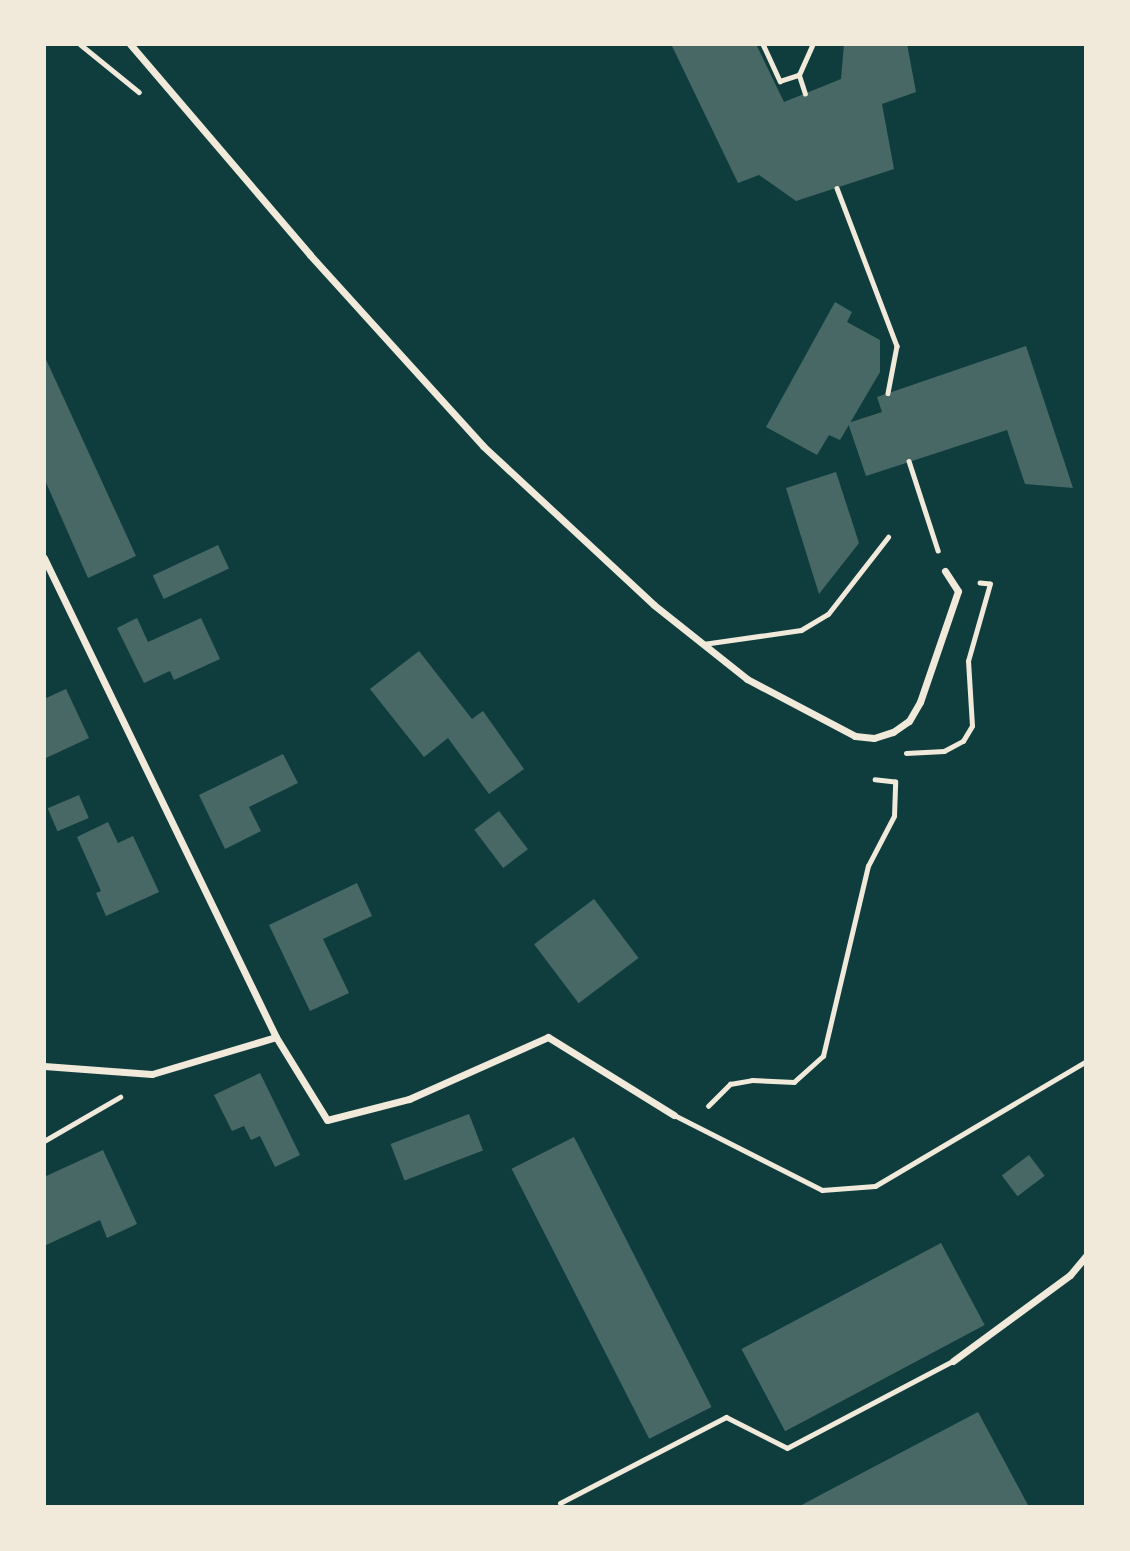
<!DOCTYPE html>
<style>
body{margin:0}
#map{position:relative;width:1130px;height:1551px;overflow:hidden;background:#0f3d3e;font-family:Raleway,sans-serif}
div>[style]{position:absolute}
.building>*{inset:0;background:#486865;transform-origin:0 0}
.path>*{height:4.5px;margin:-2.25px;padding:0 2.25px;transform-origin:2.25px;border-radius:2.25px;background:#f1e9da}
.service>*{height:5px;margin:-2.5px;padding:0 2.5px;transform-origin:2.5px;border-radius:2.5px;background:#f1e9da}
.minor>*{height:7px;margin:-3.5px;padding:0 3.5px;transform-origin:3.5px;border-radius:3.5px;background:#f1e9da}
span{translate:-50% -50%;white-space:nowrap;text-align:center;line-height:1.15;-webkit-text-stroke:5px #f1e9da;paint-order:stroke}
.frame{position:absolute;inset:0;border:46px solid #f1e9da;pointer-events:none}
</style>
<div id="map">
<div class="building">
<i style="clip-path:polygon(671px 44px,756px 44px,784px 102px,841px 79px,844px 44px,907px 44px,916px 92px,882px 104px,894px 169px,796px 201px,759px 175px,738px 183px)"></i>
<i style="clip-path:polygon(835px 302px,852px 312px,847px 322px,880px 340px,880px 372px,840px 440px,829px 435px,817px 455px,766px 427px)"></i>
<i style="clip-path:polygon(1026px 346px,1073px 488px,1025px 484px,1007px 430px,866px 476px,848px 423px,882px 412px,877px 397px)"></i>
<i style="clip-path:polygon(44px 355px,136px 556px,88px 578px,44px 478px)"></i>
<i style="clip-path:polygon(836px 472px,859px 543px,819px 594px,786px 488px)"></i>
<i style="left:218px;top:545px;width:26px;height:72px;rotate:65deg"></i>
<i style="clip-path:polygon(137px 618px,148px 642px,201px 618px,220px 659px,174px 680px,170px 671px,144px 683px,117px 628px)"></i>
<i style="clip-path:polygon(419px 651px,472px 719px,483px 711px,524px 769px,489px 794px,448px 738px,424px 757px,370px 689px)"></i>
<i style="clip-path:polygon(66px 689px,89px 738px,46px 758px,44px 699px)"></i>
<i style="clip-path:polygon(283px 754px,298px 783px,249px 807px,261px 831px,225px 849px,199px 795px)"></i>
<i style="left:79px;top:795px;width:25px;height:34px;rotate:67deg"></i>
<i style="left:499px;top:811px;width:48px;height:31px;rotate:53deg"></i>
<i style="clip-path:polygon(108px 822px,118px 843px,133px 836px,159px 892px,106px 916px,96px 893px,101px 891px,77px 837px)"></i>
<i style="clip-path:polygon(357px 883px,372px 916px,323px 939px,349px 993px,310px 1011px,269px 925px)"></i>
<i style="left:594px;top:899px;width:74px;height:75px;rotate:53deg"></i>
<i style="clip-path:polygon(260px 1073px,300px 1155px,275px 1167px,260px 1136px,251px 1140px,244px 1126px,232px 1131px,214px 1095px)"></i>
<i style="left:469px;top:1114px;width:39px;height:84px;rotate:69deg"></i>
<i style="left:574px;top:1137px;width:303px;height:70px;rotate:63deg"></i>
<i style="clip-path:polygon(103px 1150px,137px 1224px,107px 1238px,100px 1220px,44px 1246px,44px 1177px)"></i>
<i style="left:1029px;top:1155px;width:26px;height:34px;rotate:53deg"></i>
<i style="left:941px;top:1243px;width:93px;height:226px;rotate:62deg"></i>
<i style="clip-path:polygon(978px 1412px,1029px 1507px,798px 1507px,826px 1492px)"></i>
</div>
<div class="path">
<i style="left:80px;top:44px;width:76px;rotate:39.1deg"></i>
<i style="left:763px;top:44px;width:41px;rotate:65.3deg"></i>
<i style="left:780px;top:81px;width:20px;rotate:-18deg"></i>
<i style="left:805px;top:94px;width:20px;rotate:-108deg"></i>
<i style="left:799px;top:75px;width:34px;rotate:-66deg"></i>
<i style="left:837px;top:188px;width:169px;rotate:69.2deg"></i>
<i style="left:897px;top:346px;width:48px;rotate:100.8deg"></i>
<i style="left:909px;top:461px;width:94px;rotate:72deg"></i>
<i style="left:906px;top:753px;width:38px;rotate:-3deg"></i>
<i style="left:944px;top:751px;width:21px;rotate:-28deg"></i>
<i style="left:963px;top:741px;width:17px;rotate:-59deg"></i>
<i style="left:972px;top:726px;width:65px;rotate:-93.5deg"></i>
<i style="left:968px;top:661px;width:80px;rotate:-74.1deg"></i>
<i style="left:990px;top:584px;width:10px;rotate:-174deg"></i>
<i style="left:708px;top:1106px;width:31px;rotate:-45deg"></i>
<i style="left:730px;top:1084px;width:22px;rotate:-10deg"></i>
<i style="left:752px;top:1080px;width:42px;rotate:2.7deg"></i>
<i style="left:794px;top:1082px;width:39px;rotate:-42deg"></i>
<i style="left:823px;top:1056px;width:195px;rotate:-76.7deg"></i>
<i style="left:868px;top:866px;width:56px;rotate:-62.5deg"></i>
<i style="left:894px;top:816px;width:34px;rotate:-88deg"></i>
<i style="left:895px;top:782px;width:20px;rotate:-174deg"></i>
<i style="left:44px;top:1141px;width:88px;rotate:-30.1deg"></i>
</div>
<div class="service">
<i style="left:703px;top:644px;width:99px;rotate:-8.1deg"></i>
<i style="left:801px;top:630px;width:31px;rotate:-31deg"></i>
<i style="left:828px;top:614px;width:98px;rotate:-52.1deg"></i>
<i style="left:674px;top:1115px;width:166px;rotate:26.9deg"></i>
<i style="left:822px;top:1190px;width:53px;rotate:-4.3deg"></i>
<i style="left:875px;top:1186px;width:245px;rotate:-30.6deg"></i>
<i style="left:560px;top:1503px;width:187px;rotate:-27.4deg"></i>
<i style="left:726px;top:1417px;width:68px;rotate:26.9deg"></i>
<i style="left:787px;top:1448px;width:187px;rotate:-27.7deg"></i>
</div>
<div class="minor">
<i style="left:130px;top:44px;width:277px;rotate:49.5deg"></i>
<i style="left:310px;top:255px;width:258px;rotate:47.8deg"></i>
<i style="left:483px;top:446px;width:233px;rotate:42.9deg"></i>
<i style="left:654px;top:605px;width:119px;rotate:38.5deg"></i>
<i style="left:747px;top:679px;width:122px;rotate:27.8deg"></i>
<i style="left:855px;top:736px;width:19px;rotate:6deg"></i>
<i style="left:874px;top:738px;width:20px;rotate:-18deg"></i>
<i style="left:893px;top:732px;width:19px;rotate:-35deg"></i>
<i style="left:909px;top:721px;width:22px;rotate:-60deg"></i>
<i style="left:920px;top:702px;width:117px;rotate:-71.1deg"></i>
<i style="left:958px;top:591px;width:24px;rotate:-123deg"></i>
<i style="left:44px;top:558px;width:532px;rotate:64.16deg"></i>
<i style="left:276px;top:1037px;width:97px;rotate:58.4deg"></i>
<i style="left:327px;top:1120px;width:85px;rotate:-14.4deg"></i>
<i style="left:409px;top:1099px;width:152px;rotate:-24deg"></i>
<i style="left:548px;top:1037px;width:148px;rotate:31.8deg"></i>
<i style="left:44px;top:1066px;width:108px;rotate:4.2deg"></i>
<i style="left:152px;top:1074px;width:129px;rotate:-16.6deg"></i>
<i style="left:953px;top:1361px;width:145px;rotate:-36.3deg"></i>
<i style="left:1070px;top:1275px;width:25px;rotate:-50deg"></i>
</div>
<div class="frame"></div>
</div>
